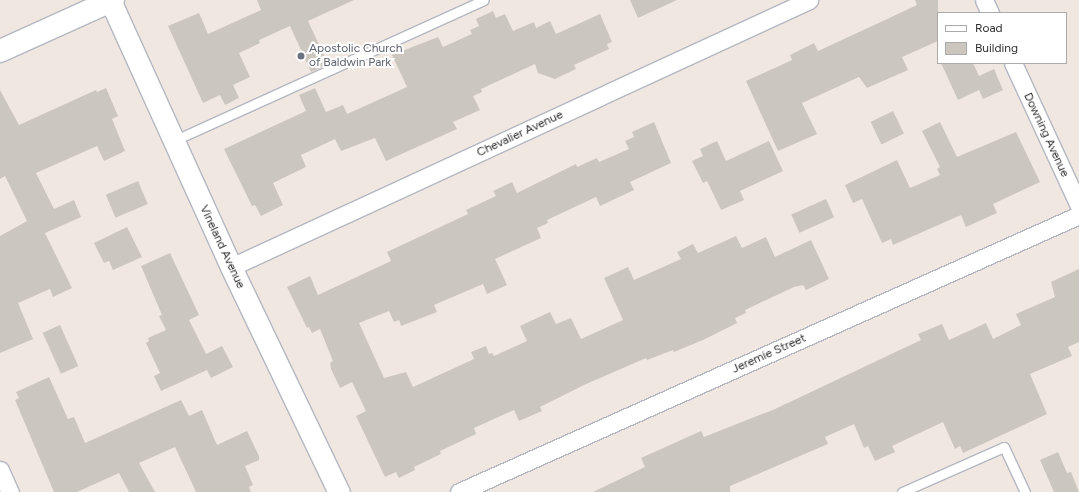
<!DOCTYPE html>
<style>
body{margin:0}
#map{position:relative;width:1079px;height:492px;overflow:hidden;background:#f0e8e0;font-family:Figtree,sans-serif}
div>[style]{position:absolute}
.building>*{inset:0;background:#cbc6be;transform-origin:0 0}
.roads{filter:drop-shadow(1px 0 #b4b7c2) drop-shadow(-1px 0 #b4b7c2) drop-shadow(0 1px #b4b7c2) drop-shadow(0 -1px #b4b7c2)}
.service>*{height:9px;margin:-4.5px;padding:0 4.5px;transform-origin:4.5px;border-radius:4.5px;background:#fff}
.minor>*{height:17px;margin:-8.5px;padding:0 8.5px;transform-origin:8.5px;border-radius:8.5px;background:#fff}
.tertiary>*{height:21px;margin:-10.5px;padding:0 10.5px;transform-origin:10.5px;border-radius:10.5px;background:#fff}
.secondary>*{height:22px;margin:-11px;padding:0 11px;transform-origin:11px;border-radius:11px;background:#fff}
.dots>*{width:11px;height:11px;translate:-50% -50%;box-sizing:border-box;border:2px solid #fff;border-radius:50%}
span{translate:-50% -50%;white-space:nowrap;text-align:center;line-height:1.15;-webkit-text-stroke:4px #fff;paint-order:stroke}
.worship-label{font-size:12px;color:#5b616d}
.left{translate:0 -50%;text-align:left}
.street-label{font-size:12px;color:#2e2e2e}
.legend{position:absolute;left:937px;top:12px;width:130px;height:52px;box-sizing:border-box;background:#fff;border:1px solid #ababab;margin:0;padding:5px 7px;list-style:none;font-size:12px;color:#2e2e2e}
.legend li{display:flex;align-items:center;gap:8px;height:20px}
.legend b{width:20px;border:1px solid #ababab}
</style>
<div id="map">
<div class="building">
<i style="clip-path:polygon(257px 0,354px 0,308px 21px,328px 64px,311px 72px,290px 26px,259px 40px,260px 43px,239px 53px,250px 77px,233px 85px,239px 98px,225px 105px,220px 95px,203px 103px,168px 26px,199px 13px,208px 34px,261px 10px)"></i>
<i style="clip-path:polygon(630px 0,677px 0,638px 18px)"></i>
<i style="clip-path:polygon(915px 0,938px 0,938px 41px,902px 57px,908px 70px,867px 88px,859px 77px,802px 103px,817px 134px,778px 151px,746px 81px,792px 60px,790px 55px,814px 43px,818px 51px,885px 20px,917px 5px)"></i>
<i style="clip-path:polygon(493px 11px,496px 18px,505px 14px,513px 31px,534px 22px,536px 28px,550px 21px,556px 34px,600px 14px,612px 42px,607px 44px,609px 49px,574px 65px,576px 69px,555px 79px,538px 73px,535px 64px,481px 89px,482px 92px,473px 96px,480px 110px,453px 122px,457px 129px,386px 161px,375px 138px,341px 151px,335px 139px,301px 155px,306px 167px,273px 183px,283px 205px,261px 216px,255px 205px,252px 206px,224px 149px,306px 111px,299px 95px,315px 88px,326px 112px,343px 105px,347px 114px,407px 87px,392px 55px,438px 37px,443px 47px,472px 34px,470px 30px,479px 26px,476px 19px)"></i>
<i style="clip-path:polygon(941px 63px,973px 63px,979px 76px,994px 69px,1003px 90px,983px 99px,979px 90px,958px 100px)"></i>
<i style="clip-path:polygon(106px 88px,118px 116px,112px 119px,125px 151px,104px 161px,97px 146px,36px 173px,54px 209px,74px 200px,81px 217px,45px 233px,72px 288px,53px 297px,50px 289px,18px 303px,33px 339px,0 353px,0 236px,27px 221px,5px 176px,0 179px,0 90px,19px 125px,96px 90px,97px 92px)"></i>
<i style="left:893px;top:111px;width:25px;height:25px;rotate:64deg"></i>
<i style="clip-path:polygon(654px 122px,671px 163px,630px 182px,634px 190px,600px 206px,596px 197px,547px 220px,548px 223px,537px 228px,541px 238px,495px 259px,507px 285px,487px 294px,483px 284px,434px 305px,437px 312px,401px 326px,399px 320px,394px 322px,389px 311px,359px 323px,384px 378px,406px 372px,413px 387px,474px 359px,471px 352px,486px 346px,489px 354px,492px 353px,494px 356px,527px 341px,520px 326px,550px 312px,556px 324px,571px 318px,581px 339px,623px 320px,604px 278px,628px 267px,634px 280px,681px 259px,677px 252px,693px 244px,698px 253px,736px 236px,742px 248px,766px 237px,775px 257px,811px 240px,829px 279px,806px 290px,803px 285px,794px 287px,745px 310px,746px 313px,735px 318px,737px 323px,703px 340px,674px 352px,673px 350px,647px 360px,646px 358px,584px 385px,540px 407px,542px 411px,519px 421px,514px 410px,474px 428px,476px 434px,440px 451px,441px 454px,414px 467px,415px 470px,399px 478px,396px 472px,385px 477px,356px 416px,366px 411px,352px 382px,340px 388px,331px 369px,330px 363px,333px 361px,320px 329px,312px 333px,309px 327px,307px 328px,287px 287px,310px 276px,318px 295px,391px 261px,387px 252px,468px 214px,466px 210px,496px 196px,493px 191px,512px 182px,517px 193px,576px 164px,577px 167px,597px 158px,599px 162px,629px 149px,625px 141px,634px 137px,632px 132px)"></i>
<i style="clip-path:polygon(940px 122px,957px 157px,1016px 132px,1040px 182px,993px 204px,997px 213px,966px 227px,961px 215px,893px 245px,891px 239px,882px 243px,862px 199px,853px 203px,845px 185px,897px 160px,910px 188px,940px 175px,937px 169px,940px 167px,922px 131px)"></i>
<i style="clip-path:polygon(717px 141px,726px 161px,769px 141px,783px 171px,740px 191px,744px 200px,721px 210px,707px 181px,703px 183px,692px 161px,703px 156px,700px 149px)"></i>
<i style="left:138px;top:181px;width:25px;height:35px;rotate:67deg"></i>
<i style="left:826px;top:199px;width:20px;height:38px;rotate:66deg"></i>
<i style="clip-path:polygon(127px 227px,142px 257px,113px 270px,109px 261px,104px 263px,94px 243px)"></i>
<i style="clip-path:polygon(170px 253px,199px 315px,189px 320px,206px 354px,222px 346px,233px 367px,211px 378px,207px 370px,161px 391px,154px 376px,160px 373px,146px 343px,149px 341px,148px 338px,166px 330px,159px 316px,162px 315px,141px 266px)"></i>
<i style="clip-path:polygon(1079px 269px,1079px 342px,1068px 347px,1072px 356px,1030px 374px,1047px 414px,963px 453px,960px 446px,955px 449px,943px 422px,892px 446px,895px 452px,875px 461px,868px 446px,864px 448px,854px 424px,825px 437px,828px 444px,730px 486px,730px 492px,593px 492px,645px 467px,641px 458px,701px 431px,704px 437px,775px 409px,921px 340px,918px 334px,942px 324px,949px 340px,986px 323px,993px 339px,1021px 325px,1016px 314px,1055px 297px,1051px 282px)"></i>
<i style="left:60px;top:325px;width:45px;height:19px;rotate:66deg"></i>
<i style="clip-path:polygon(49px 377px,68px 419px,74px 417px,85px 443px,181px 400px,189px 416px,202px 410px,217px 445px,247px 431px,259px 456px,259px 460px,245px 466px,253px 485px,249px 487px,251px 492px,196px 492px,175px 447px,139px 463px,155px 492px,129px 492px,119px 473px,77px 492px,54px 492px,15px 400px,19px 398px,16px 392px)"></i>
<i style="clip-path:polygon(1058px 452px,1067px 473px,1071px 472px,1079px 492px,1054px 492px,1040px 460px)"></i>
</div>
<div class="roads">
<div class="service">
<i style="left:173px;top:141px;width:341px;rotate:-24.4deg"></i>
<i style="left:902px;top:492px;width:111px;rotate:-23.8deg"></i>
<i style="left:1004px;top:447px;width:50px;rotate:65deg"></i>
</div>
<div class="minor">
<i style="left:984px;top:0;width:14px;rotate:65deg"></i>
<i style="left:1013px;top:63px;width:157px;rotate:65.2deg"></i>
<i style="left:231px;top:267px;width:637px;rotate:-24.79deg"></i>
<i style="left:0;top:470px;width:24px;rotate:66deg"></i>
<i style="left:459px;top:492px;width:679px;rotate:-24.07deg"></i>
</div>
<div class="tertiary">
<i style="left:110px;top:0;width:293px;rotate:65.6deg"></i>
<i style="left:231px;top:267px;width:250px;rotate:64.4deg"></i>
</div>
<div class="secondary">
<i style="left:0;top:51px;width:124px;rotate:-24.3deg"></i>
</div>
</div>
<div class="dots">
<i style="left:301px;top:56px;background:#6b7280"></i>
</div>
<div class="worship-label">
<span class="left" style="left:309px;top:56px">Apostolic Church<br>of Baldwin Park</span>
</div>
<div class="street-label">
<span style="left:520px;top:134px;rotate:-25deg">Chevalier Avenue</span>
<span style="left:1046px;top:135px;rotate:65deg">Downing Avenue</span>
<span style="left:222px;top:247px;rotate:65deg">Vineland Avenue</span>
<span style="left:769px;top:354px;rotate:-24deg">Jeremie Street</span>
</div>
<ul class="legend">
<li><b style="height:5px;background:#fff"></b>Road</li>
<li><b style="height:11px;background:#cbc6be"></b>Building</li>
</ul>
</div>
